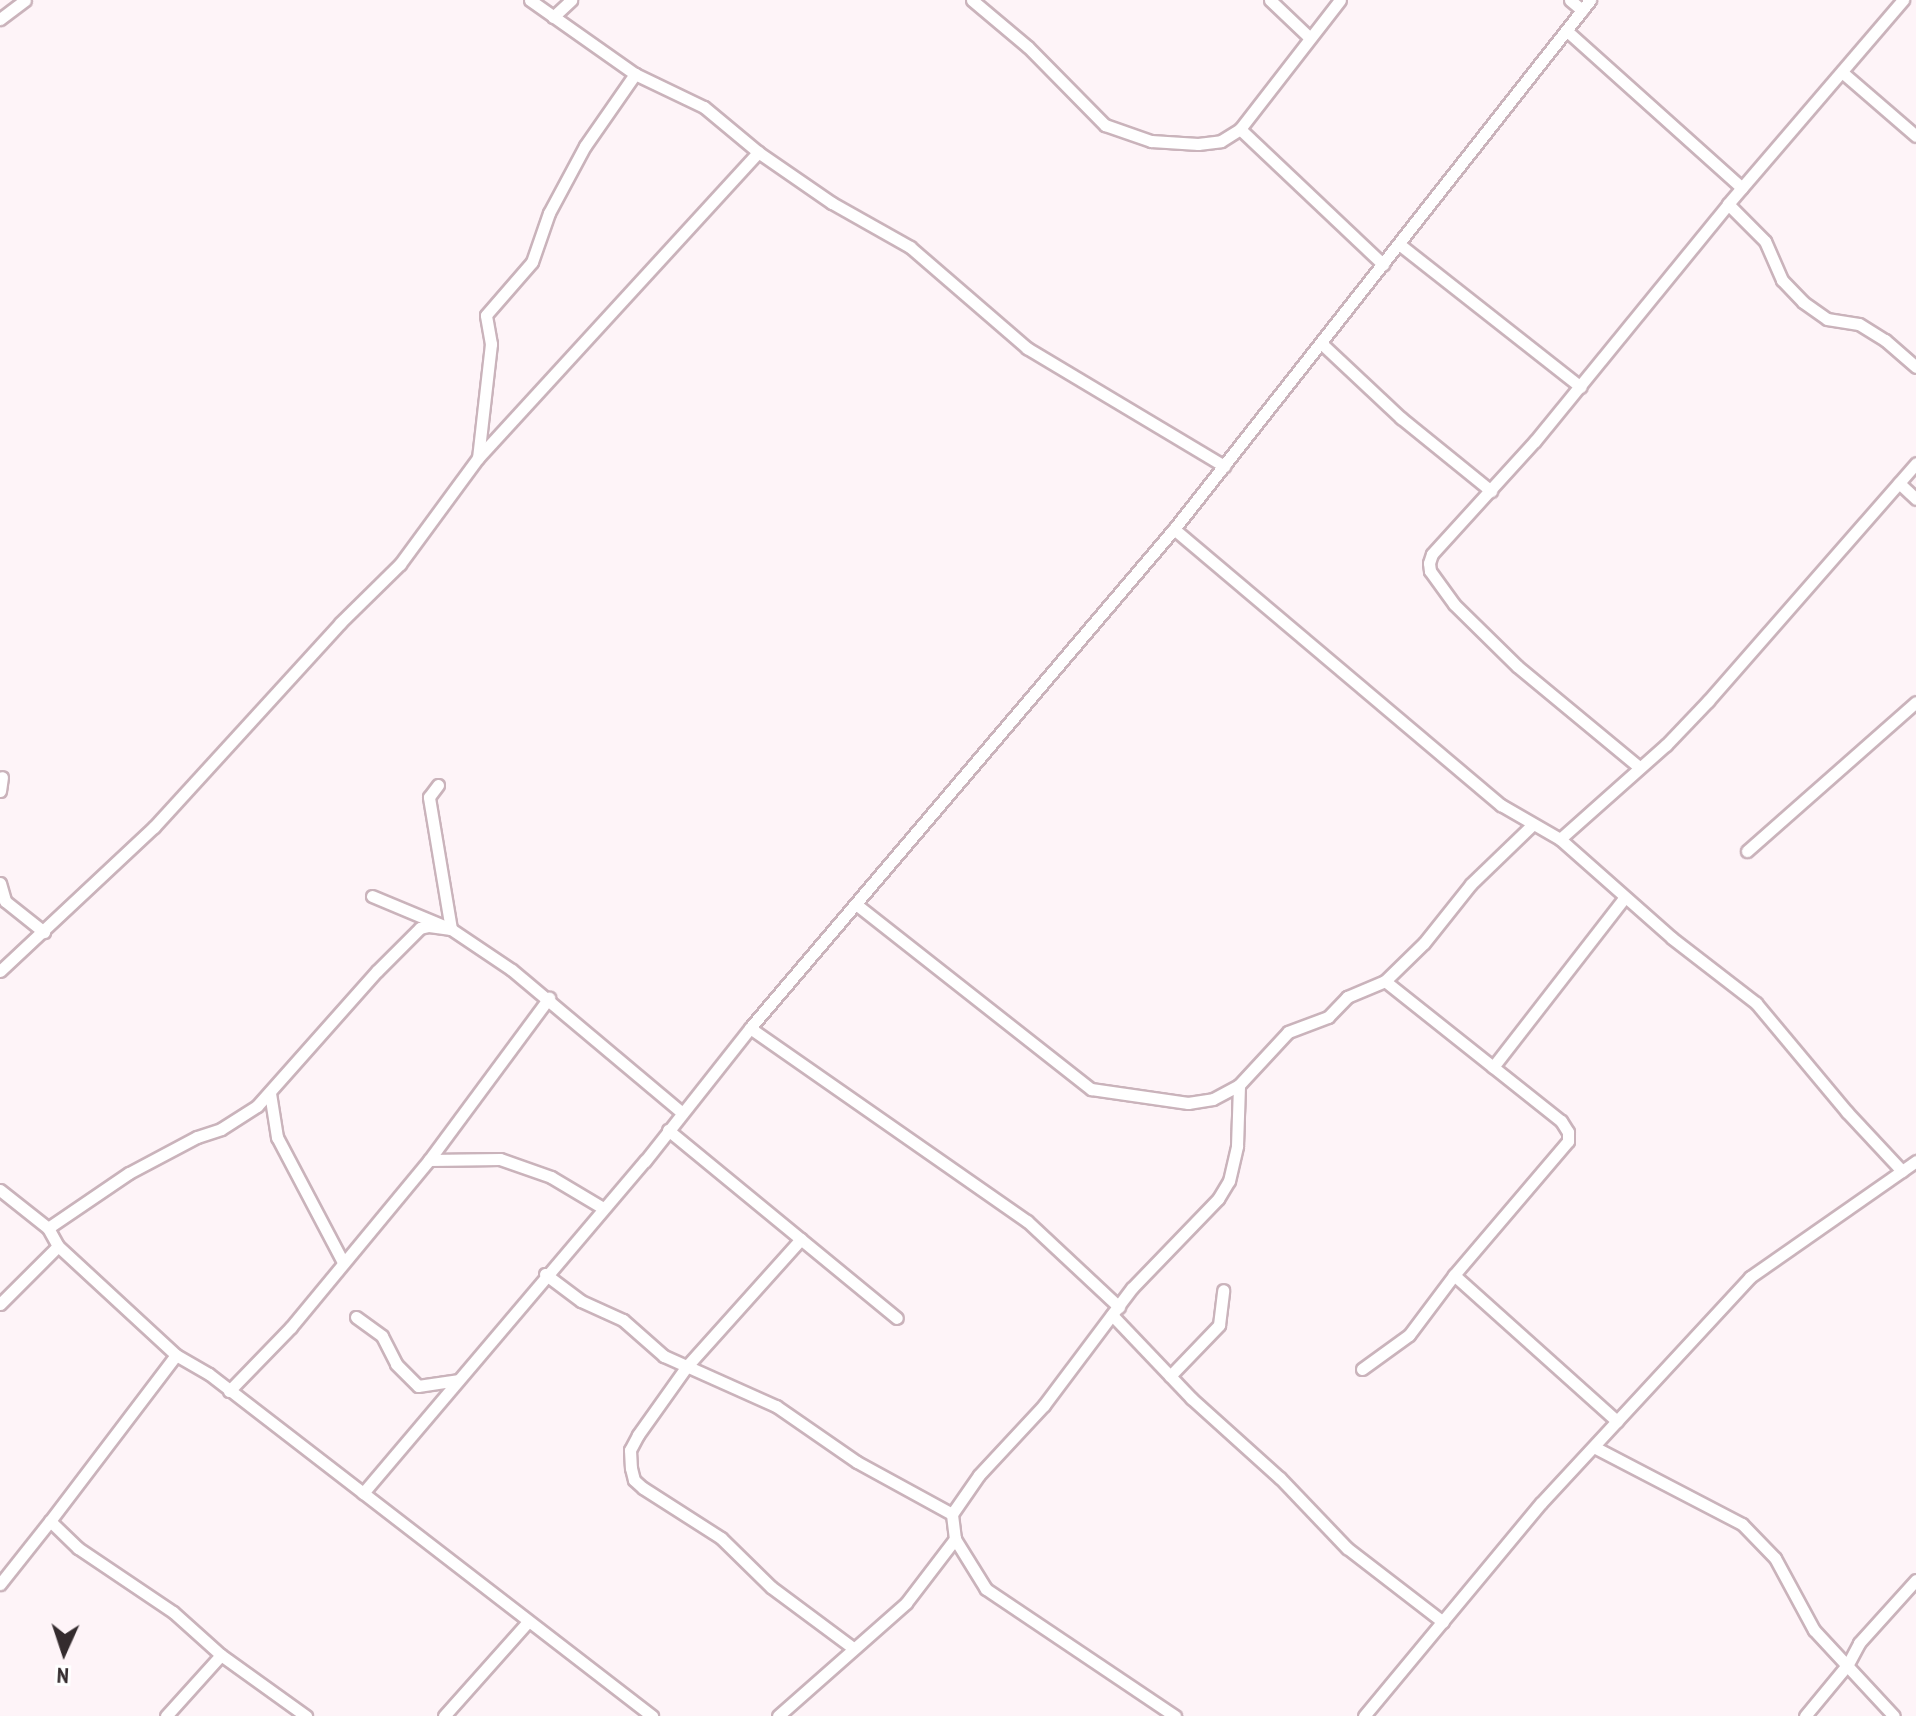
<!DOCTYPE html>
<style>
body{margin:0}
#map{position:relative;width:1916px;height:1716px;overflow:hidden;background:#fef4f8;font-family:"PT Sans Narrow",sans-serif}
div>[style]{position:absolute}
.roads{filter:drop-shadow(2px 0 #cab3bb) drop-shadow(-2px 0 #cab3bb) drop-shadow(0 2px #cab3bb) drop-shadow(0 -2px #cab3bb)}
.minor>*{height:11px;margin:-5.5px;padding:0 5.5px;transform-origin:5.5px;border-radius:5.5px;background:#fff}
span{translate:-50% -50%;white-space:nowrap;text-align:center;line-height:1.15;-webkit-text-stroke:8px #fff;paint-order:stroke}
.north{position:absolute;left:24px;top:1612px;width:80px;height:80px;-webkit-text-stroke:6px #fff;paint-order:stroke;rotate:183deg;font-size:22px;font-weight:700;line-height:32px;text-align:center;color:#342b2e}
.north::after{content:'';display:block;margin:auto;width:28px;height:36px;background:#342b2e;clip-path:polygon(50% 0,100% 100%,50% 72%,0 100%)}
</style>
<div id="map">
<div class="roads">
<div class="minor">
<i style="left:530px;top:0;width:128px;rotate:35.2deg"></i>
<i style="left:635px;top:74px;width:76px;rotate:25.6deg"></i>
<i style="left:704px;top:107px;width:70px;rotate:39.8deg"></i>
<i style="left:758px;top:152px;width:90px;rotate:34.6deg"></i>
<i style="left:832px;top:203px;width:90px;rotate:29.4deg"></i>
<i style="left:910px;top:247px;width:155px;rotate:40.8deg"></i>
<i style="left:1027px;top:348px;width:230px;rotate:30.9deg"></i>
<i style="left:972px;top:0;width:73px;rotate:40deg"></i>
<i style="left:1028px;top:47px;width:110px;rotate:45.4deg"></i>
<i style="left:1105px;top:125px;width:49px;rotate:19.2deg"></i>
<i style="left:1151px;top:141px;width:47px;rotate:3.7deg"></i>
<i style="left:1198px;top:144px;width:23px;rotate:-7deg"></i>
<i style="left:1221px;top:141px;width:22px;rotate:-32deg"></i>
<i style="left:1240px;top:129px;width:163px;rotate:-52.2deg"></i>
<i style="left:1270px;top:0;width:54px;rotate:43.5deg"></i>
<i style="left:1570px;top:0;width:16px;rotate:40deg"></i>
<i style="left:553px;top:17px;width:25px;rotate:-43deg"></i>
<i style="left:0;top:19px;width:31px;rotate:-37deg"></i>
<i style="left:1567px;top:31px;width:235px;rotate:41.9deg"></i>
<i style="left:1843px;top:73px;width:96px;rotate:40.8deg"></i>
<i style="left:1240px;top:129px;width:197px;rotate:43.4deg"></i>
<i style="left:1728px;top:204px;width:52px;rotate:45deg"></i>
<i style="left:1765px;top:241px;width:43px;rotate:66.4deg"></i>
<i style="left:1782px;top:280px;width:30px;rotate:46deg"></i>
<i style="left:1803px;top:302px;width:29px;rotate:35deg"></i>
<i style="left:1827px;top:319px;width:32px;rotate:9deg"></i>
<i style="left:1859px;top:324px;width:31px;rotate:32deg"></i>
<i style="left:1885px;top:340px;width:41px;rotate:41.1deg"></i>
<i style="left:1399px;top:244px;width:231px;rotate:38.2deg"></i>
<i style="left:1321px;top:343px;width:110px;rotate:43.2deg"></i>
<i style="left:1401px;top:418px;width:116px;rotate:39deg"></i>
<i style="left:478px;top:458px;width:115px;rotate:-83.5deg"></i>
<i style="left:491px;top:344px;width:29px;rotate:-100deg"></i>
<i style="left:486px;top:315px;width:70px;rotate:-49deg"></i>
<i style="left:532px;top:262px;width:52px;rotate:-70.9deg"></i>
<i style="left:549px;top:213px;width:76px;rotate:-61.8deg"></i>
<i style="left:585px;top:146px;width:88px;rotate:-55.2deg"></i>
<i style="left:1899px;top:483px;width:23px;rotate:43deg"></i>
<i style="left:1174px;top:529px;width:428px;rotate:40.2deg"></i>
<i style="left:1501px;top:805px;width:68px;rotate:30deg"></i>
<i style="left:1639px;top:767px;width:158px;rotate:-140.4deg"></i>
<i style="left:1517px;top:666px;width:88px;rotate:-135.5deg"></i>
<i style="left:1454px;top:604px;width:41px;rotate:-126deg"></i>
<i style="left:1430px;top:571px;width:8px;rotate:-97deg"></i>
<i style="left:1429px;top:563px;width:9px;rotate:-72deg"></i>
<i style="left:1432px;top:554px;width:153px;rotate:-47.7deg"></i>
<i style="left:1535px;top:441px;width:306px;rotate:-50.8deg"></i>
<i style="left:1728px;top:204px;width:269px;rotate:-49.4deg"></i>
<i style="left:0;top:791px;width:14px;rotate:-82deg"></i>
<i style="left:1747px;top:851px;width:225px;rotate:-41.4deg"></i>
<i style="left:0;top:883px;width:19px;rotate:74deg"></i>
<i style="left:5px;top:901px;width:50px;rotate:38.5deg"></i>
<i style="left:372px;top:896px;width:86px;rotate:22.7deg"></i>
<i style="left:451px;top:929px;width:134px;rotate:-99.5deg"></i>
<i style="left:429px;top:797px;width:15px;rotate:-53deg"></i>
<i style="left:857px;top:905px;width:298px;rotate:38.2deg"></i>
<i style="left:1091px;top:1089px;width:98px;rotate:8.2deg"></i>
<i style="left:1188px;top:1103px;width:25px;rotate:-9deg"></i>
<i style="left:1213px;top:1099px;width:30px;rotate:-28deg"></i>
<i style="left:1239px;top:1085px;width:72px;rotate:-47.2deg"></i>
<i style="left:1288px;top:1032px;width:43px;rotate:-20.6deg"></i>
<i style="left:1328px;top:1017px;width:28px;rotate:-46deg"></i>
<i style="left:1347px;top:997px;width:41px;rotate:-22.8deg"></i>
<i style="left:1385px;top:981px;width:54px;rotate:-44.3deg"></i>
<i style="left:1424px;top:943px;width:75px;rotate:-51.5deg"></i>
<i style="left:1471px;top:884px;width:85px;rotate:-44deg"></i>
<i style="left:0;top:971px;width:211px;rotate:-43.1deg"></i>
<i style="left:154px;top:827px;width:276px;rotate:-47.6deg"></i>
<i style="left:340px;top:623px;width:84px;rotate:-44.5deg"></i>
<i style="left:400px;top:564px;width:132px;rotate:-53.7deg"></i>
<i style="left:478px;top:458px;width:415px;rotate:-47.5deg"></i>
<i style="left:750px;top:1028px;width:338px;rotate:34.9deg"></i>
<i style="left:1027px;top:1221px;width:126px;rotate:43.1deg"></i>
<i style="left:1493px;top:1067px;width:215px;rotate:-52.2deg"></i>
<i style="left:270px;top:1093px;width:45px;rotate:81deg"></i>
<i style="left:277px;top:1137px;width:141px;rotate:62.2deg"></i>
<i style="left:668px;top:1130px;width:296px;rotate:39.4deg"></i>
<i style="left:429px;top:1160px;width:71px;rotate:-0.8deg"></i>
<i style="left:500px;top:1159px;width:54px;rotate:19.4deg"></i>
<i style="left:551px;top:1177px;width:61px;rotate:30.8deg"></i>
<i style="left:1902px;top:1171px;width:81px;rotate:-133deg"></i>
<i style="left:1847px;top:1112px;width:142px;rotate:-129.9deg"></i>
<i style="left:1756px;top:1003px;width:106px;rotate:-142.3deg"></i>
<i style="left:1672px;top:938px;width:149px;rotate:-138.5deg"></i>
<i style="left:1560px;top:839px;width:142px;rotate:-41.6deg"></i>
<i style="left:1666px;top:745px;width:61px;rotate:-46.3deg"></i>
<i style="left:1708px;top:701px;width:316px;rotate:-48.8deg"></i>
<i style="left:0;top:1190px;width:61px;rotate:38.4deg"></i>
<i style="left:48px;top:1228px;width:21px;rotate:61deg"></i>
<i style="left:58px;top:1246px;width:161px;rotate:42.7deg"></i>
<i style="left:176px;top:1355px;width:38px;rotate:30deg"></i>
<i style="left:209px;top:1374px;width:560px;rotate:37.67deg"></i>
<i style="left:48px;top:1228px;width:98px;rotate:-34.2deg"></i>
<i style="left:129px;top:1173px;width:77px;rotate:-27.9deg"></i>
<i style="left:197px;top:1137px;width:25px;rotate:-18deg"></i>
<i style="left:221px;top:1129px;width:43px;rotate:-32.6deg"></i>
<i style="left:257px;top:1106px;width:181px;rotate:-48.4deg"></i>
<i style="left:377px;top:971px;width:61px;rotate:-45deg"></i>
<i style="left:420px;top:928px;width:9px;rotate:-13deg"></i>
<i style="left:429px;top:926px;width:22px;rotate:8deg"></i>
<i style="left:451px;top:929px;width:73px;rotate:33.9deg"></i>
<i style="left:512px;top:970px;width:221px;rotate:40deg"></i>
<i style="left:801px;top:1239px;width:171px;rotate:131.9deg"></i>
<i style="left:687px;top:1366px;width:85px;rotate:125.4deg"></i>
<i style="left:638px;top:1435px;width:17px;rotate:118deg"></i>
<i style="left:630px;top:1450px;width:18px;rotate:87deg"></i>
<i style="left:631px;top:1468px;width:12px;rotate:76deg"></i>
<i style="left:634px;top:1480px;width:12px;rotate:42deg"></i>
<i style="left:643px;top:1488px;width:93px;rotate:32.7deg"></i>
<i style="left:721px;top:1538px;width:70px;rotate:44.4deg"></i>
<i style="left:771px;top:1587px;width:102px;rotate:36.6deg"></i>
<i style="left:545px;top:1274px;width:45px;rotate:36.9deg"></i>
<i style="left:581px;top:1301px;width:46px;rotate:24.3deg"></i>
<i style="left:623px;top:1320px;width:55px;rotate:41.3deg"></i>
<i style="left:664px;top:1356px;width:123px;rotate:24.1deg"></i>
<i style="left:776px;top:1406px;width:98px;rotate:34.7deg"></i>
<i style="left:857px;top:1462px;width:108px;rotate:28.7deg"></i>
<i style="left:1454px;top:1275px;width:219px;rotate:41.9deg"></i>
<i style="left:0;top:1304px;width:82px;rotate:-45deg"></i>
<i style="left:1112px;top:1315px;width:115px;rotate:46.4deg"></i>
<i style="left:1191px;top:1398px;width:120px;rotate:42deg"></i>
<i style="left:1280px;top:1478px;width:97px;rotate:46.3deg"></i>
<i style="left:1347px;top:1548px;width:121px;rotate:37.6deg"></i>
<i style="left:356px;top:1317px;width:32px;rotate:36deg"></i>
<i style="left:382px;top:1336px;width:31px;rotate:63deg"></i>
<i style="left:396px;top:1364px;width:31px;rotate:45deg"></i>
<i style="left:418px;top:1386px;width:40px;rotate:-8.5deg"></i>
<i style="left:1362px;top:1369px;width:58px;rotate:-35.9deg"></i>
<i style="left:1409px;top:1335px;width:75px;rotate:-53.1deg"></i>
<i style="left:1454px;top:1275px;width:176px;rotate:-49.6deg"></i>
<i style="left:1568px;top:1141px;width:9px;rotate:-90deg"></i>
<i style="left:1568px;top:1132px;width:13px;rotate:-122deg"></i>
<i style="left:1561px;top:1121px;width:225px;rotate:-141.5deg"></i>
<i style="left:1170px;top:1376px;width:71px;rotate:-46.1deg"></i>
<i style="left:1219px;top:1325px;width:35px;rotate:-83deg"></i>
<i style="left:229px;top:1391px;width:89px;rotate:-45.9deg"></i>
<i style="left:291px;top:1327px;width:217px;rotate:-50.4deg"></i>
<i style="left:429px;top:1160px;width:202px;rotate:-53.5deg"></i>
<i style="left:1594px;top:1447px;width:167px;rotate:27.5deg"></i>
<i style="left:1742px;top:1524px;width:47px;rotate:45.9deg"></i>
<i style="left:1775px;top:1558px;width:82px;rotate:61.6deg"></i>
<i style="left:1814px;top:1630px;width:117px;rotate:47.1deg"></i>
<i style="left:363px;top:1493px;width:436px;rotate:-49.7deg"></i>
<i style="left:645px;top:1161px;width:169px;rotate:-51.7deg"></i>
<i style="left:750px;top:1028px;width:655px;rotate:-49.65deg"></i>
<i style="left:1174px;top:529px;width:673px;rotate:-51.82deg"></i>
<i style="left:0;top:1584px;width:80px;rotate:-51.6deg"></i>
<i style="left:221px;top:1655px;width:105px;rotate:35.7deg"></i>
<i style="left:166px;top:1716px;width:82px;rotate:-48deg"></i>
<i style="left:221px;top:1655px;width:64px;rotate:-138.1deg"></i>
<i style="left:173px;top:1612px;width:115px;rotate:-146deg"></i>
<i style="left:78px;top:1548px;width:39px;rotate:-136deg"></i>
<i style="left:50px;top:1521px;width:208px;rotate:-52.8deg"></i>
<i style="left:444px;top:1716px;width:125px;rotate:-48.3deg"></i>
<i style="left:778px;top:1716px;width:171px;rotate:-41.4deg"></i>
<i style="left:906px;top:1603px;width:81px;rotate:-52.6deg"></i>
<i style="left:1175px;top:1716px;width:228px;rotate:-146.1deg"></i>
<i style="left:986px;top:1589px;width:59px;rotate:-121.8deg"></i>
<i style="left:955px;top:1539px;width:25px;rotate:-97deg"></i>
<i style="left:952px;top:1514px;width:47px;rotate:-55.3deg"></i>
<i style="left:979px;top:1475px;width:96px;rotate:-47.1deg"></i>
<i style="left:1044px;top:1405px;width:146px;rotate:-53.1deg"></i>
<i style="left:1132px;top:1288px;width:124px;rotate:-46deg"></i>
<i style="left:1218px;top:1199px;width:21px;rotate:-59deg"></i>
<i style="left:1229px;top:1181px;width:36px;rotate:-77deg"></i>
<i style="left:1237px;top:1146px;width:61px;rotate:-88.1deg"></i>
<i style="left:1364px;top:1716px;width:277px;rotate:-50.3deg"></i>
<i style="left:1541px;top:1503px;width:308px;rotate:-47.2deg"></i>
<i style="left:1750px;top:1277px;width:203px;rotate:-34.9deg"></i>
<i style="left:1805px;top:1716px;width:67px;rotate:-50.4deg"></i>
<i style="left:1848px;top:1664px;width:24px;rotate:-62deg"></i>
<i style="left:1859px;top:1643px;width:85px;rotate:-47.9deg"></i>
</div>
</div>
<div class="north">N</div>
</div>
